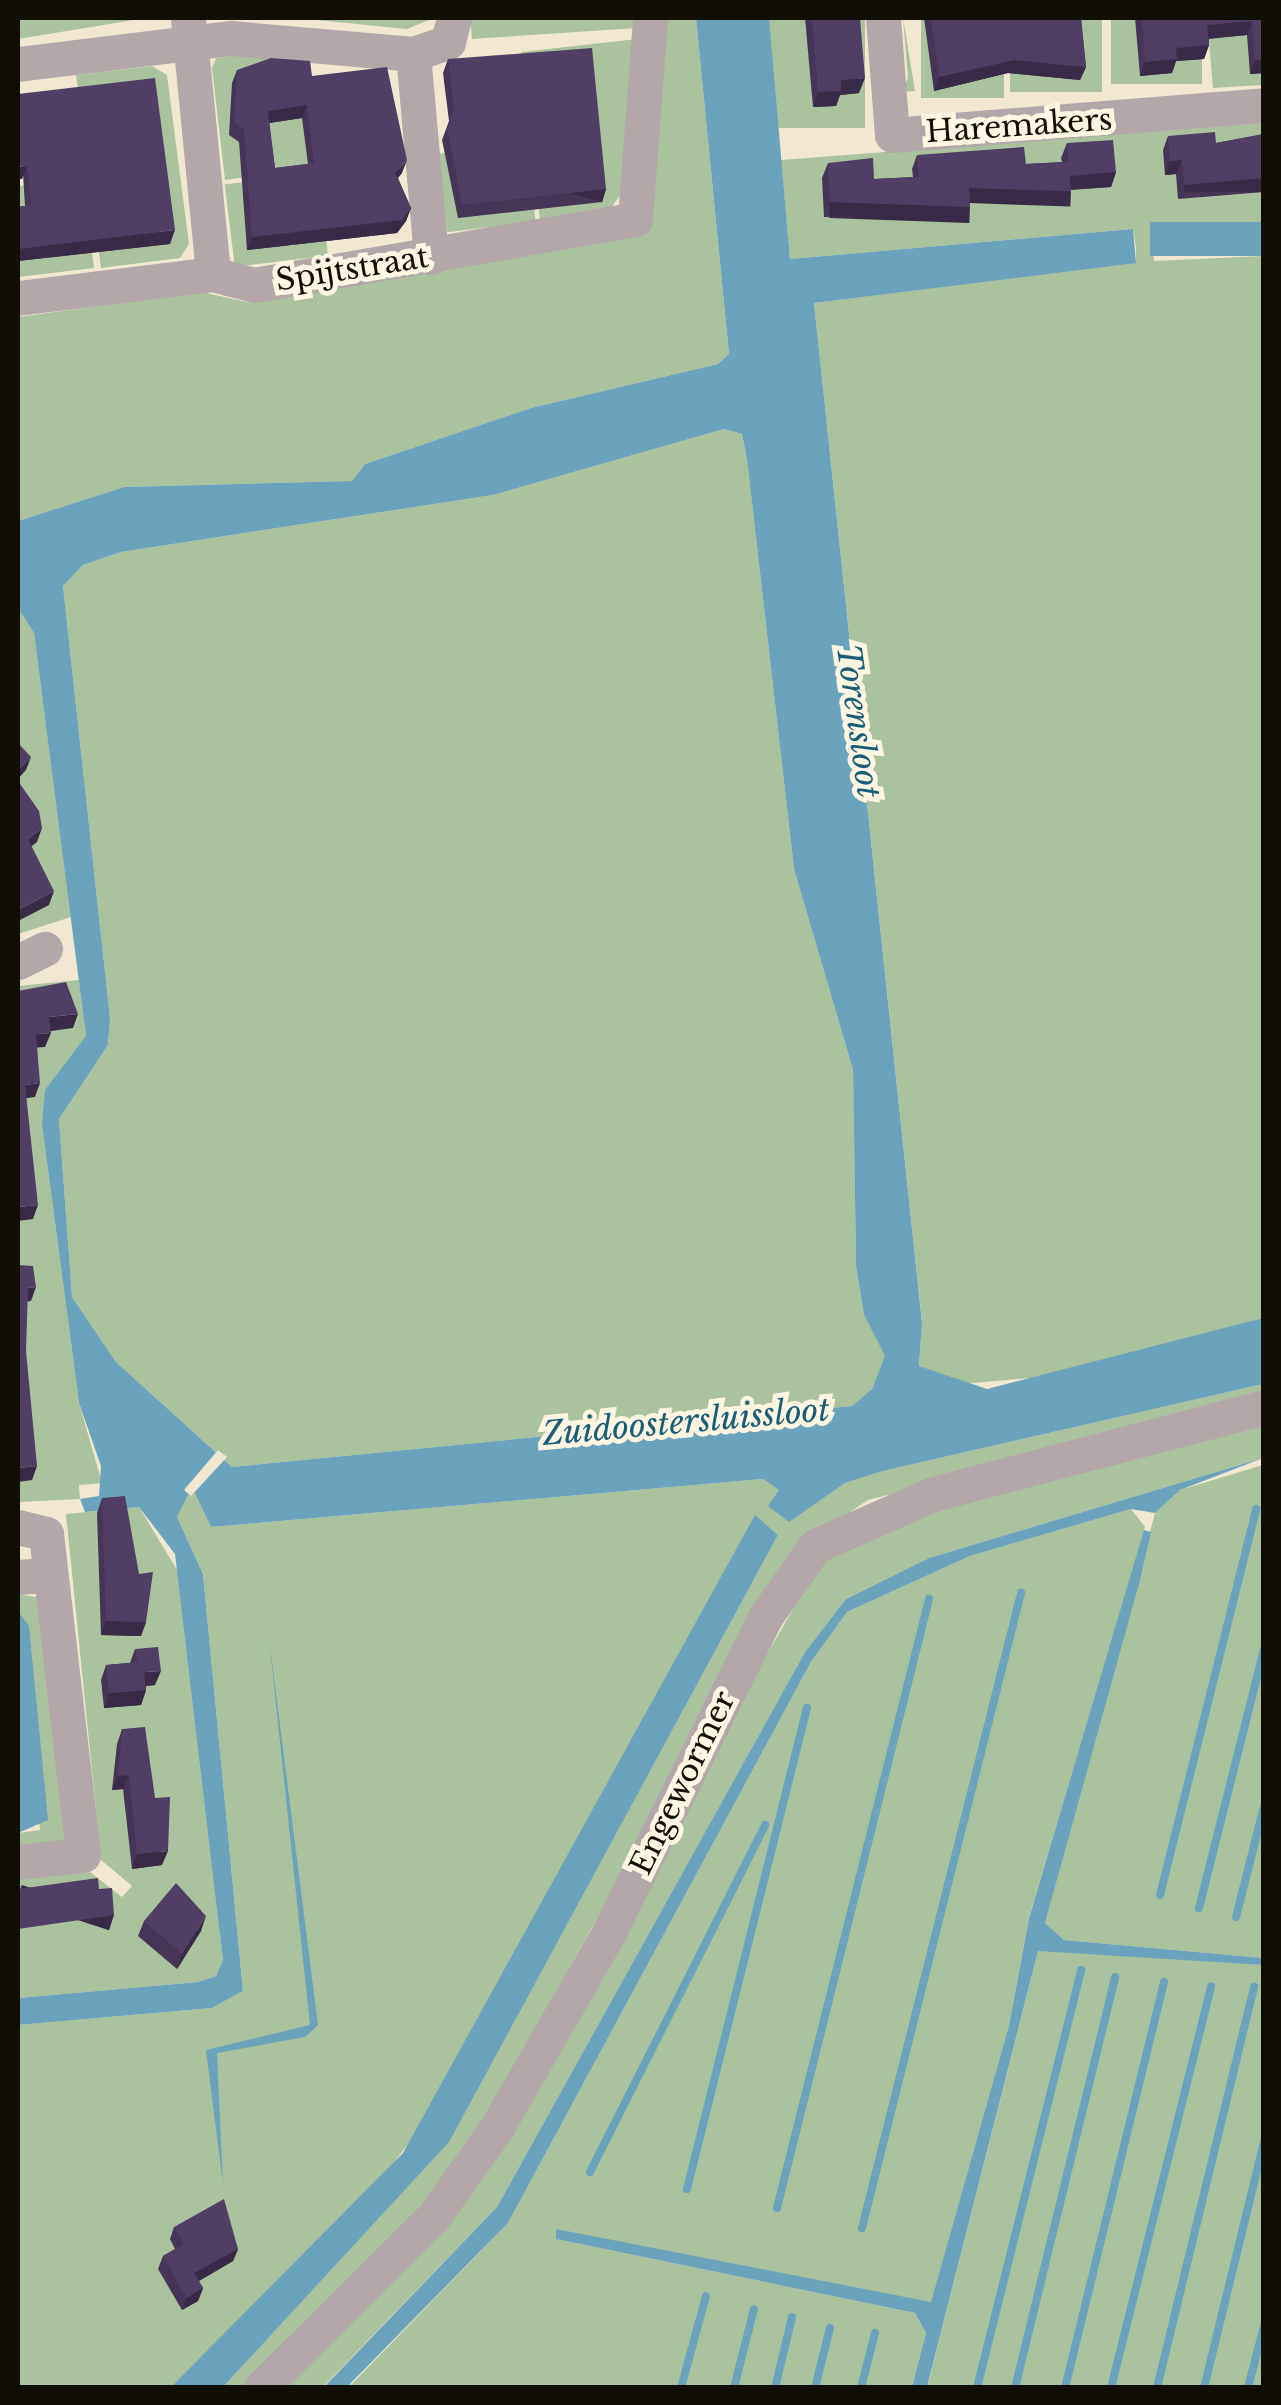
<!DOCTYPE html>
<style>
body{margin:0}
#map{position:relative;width:1281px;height:2405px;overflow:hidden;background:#f2e8d1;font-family:"Libre Baskerville",serif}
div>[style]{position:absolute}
.green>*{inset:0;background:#aac39e;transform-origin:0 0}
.water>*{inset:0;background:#6ca3bc;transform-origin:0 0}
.pier>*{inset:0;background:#f2e8d1}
.stream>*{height:8px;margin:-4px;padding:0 4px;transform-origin:4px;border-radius:4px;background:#6ca3bc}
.minor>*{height:35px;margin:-17.5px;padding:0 17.5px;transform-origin:17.5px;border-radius:17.5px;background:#b3a7aa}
.wall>*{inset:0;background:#463557}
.shaded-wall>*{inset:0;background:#392b47;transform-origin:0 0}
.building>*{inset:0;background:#513e65}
span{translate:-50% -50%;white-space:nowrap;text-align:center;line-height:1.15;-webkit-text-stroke:10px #fef6e3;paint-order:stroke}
.street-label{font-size:30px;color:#110e06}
.water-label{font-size:32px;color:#175e78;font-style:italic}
.frame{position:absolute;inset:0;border:20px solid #110e06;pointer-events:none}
</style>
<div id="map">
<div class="green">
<i style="clip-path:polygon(18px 18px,146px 18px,18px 39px)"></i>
<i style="clip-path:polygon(296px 18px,429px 18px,429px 20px,407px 29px)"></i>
<i style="clip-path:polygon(470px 18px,636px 18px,637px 28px,472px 39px)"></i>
<i style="clip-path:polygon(662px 18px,696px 18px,729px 354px,718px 364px,531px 408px,365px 464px,352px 481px,124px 487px,18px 521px,18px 317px,202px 292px,251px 303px,632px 230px)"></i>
<i style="left:769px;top:18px;width:96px;height:110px"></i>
<i style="clip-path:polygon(903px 18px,915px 91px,902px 92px,908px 78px)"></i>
<i style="left:921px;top:18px;width:83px;height:80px"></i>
<i style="left:1010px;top:18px;width:92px;height:74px"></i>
<i style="left:1111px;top:18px;width:91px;height:66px"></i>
<i style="clip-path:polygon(1207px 18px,1263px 18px,1263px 85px,1213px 88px)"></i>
<i style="clip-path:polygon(637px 39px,621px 194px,611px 208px,540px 220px,521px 52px)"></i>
<i style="clip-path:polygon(266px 52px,303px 57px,318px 167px,225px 180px,212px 68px,216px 58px)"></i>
<i style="clip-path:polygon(152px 66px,167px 75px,189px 244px,180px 258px,101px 268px,76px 75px)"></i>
<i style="clip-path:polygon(1263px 123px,1263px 222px,1151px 230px,1154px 261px,1263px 256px,1263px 1318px,1063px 1375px,962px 1384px,919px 1366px,922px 1322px,814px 303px,1136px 262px,1136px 247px,1133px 229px,790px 259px,781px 160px)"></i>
<i style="left:526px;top:143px;width:79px;height:89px;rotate:83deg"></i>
<i style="left:318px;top:173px;width:83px;height:94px;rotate:83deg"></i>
<i style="clip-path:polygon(82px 178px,94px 268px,18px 277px,18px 186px)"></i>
<i style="clip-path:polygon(724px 429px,742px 434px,747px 458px,794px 869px,853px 1070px,856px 1266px,864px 1315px,886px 1356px,872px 1389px,852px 1406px,232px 1467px,116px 1362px,72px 1297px,59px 1119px,108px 1045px,110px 1018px,63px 586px,83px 565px,121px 552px,493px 495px)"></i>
<i style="clip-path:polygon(18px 608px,34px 633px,71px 917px,18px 934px)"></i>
<i style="clip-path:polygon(79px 980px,86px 1036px,42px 1125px,79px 1403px,102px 1483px,79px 1485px,80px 1499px,18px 1502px,18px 986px)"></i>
<i style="clip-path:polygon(1263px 1384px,1263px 1400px,868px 1500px,807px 1541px,483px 2123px,417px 2212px,248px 2387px,223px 2387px,449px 2141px,778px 1535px,755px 1516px,421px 2127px,379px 2182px,171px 2387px,18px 2388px,18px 2025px,212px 2008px,243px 1991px,203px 1574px,177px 1517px,192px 1486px,211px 1527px,763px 1479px,779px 1490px,789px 1521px,845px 1483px,883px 1471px)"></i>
<i style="clip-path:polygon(1263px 1419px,1263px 1458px,929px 1558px,846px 1599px,805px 1652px,497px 2207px,323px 2387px,273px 2388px,439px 2221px,822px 1559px,877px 1524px)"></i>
<i style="clip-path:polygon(1263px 1465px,1263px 1958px,1064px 1940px,1045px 1923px,1155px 1513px,1180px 1490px)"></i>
<i style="clip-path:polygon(139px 1507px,182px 1578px,223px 1960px,216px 1976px,198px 1982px,18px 1998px,18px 1879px,90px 1872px,122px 1897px,132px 1886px,101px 1860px,66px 1514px)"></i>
<i style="clip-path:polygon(1131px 1509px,1145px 1527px,1135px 1563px,1029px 1917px,1009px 2025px,931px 2303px,556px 2239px,915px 2313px,926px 2333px,912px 2387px,348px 2388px,508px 2223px,811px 1662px,847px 1612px,970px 1556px)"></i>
<i style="clip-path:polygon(18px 1594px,42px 1598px,69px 1845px,18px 1850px,18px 1833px,40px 1830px)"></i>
<i style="clip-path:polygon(1060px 1948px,1263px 1965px,1263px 2387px,927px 2388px,1038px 1951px)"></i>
</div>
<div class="water">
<i style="clip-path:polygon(evenodd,696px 18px,769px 18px,790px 259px,1133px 229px,1136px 263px,814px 303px,922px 1323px,919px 1366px,987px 1389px,1263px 1318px,1263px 1384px,883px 1471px,845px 1483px,789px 1522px,768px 1506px,779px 1490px,763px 1479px,211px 1527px,192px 1487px,177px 1517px,203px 1574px,243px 1991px,212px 2008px,18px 2025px,18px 1998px,198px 1982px,216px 1976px,223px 1960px,175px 1554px,139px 1507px,85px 1512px,80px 1499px,99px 1496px,101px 1466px,79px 1403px,42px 1125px,45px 1090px,86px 1036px,34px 633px,18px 608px,18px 521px,124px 487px,352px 481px,365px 464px,531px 408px,718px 364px,729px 354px,696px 18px,724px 429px,742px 434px,747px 459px,794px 869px,853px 1070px,856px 1266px,864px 1315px,885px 1356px,872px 1389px,852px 1406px,232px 1467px,116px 1362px,72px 1297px,59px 1119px,108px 1045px,110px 1018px,63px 586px,83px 565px,121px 552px,493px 495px,724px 429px)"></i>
<i style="left:1263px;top:222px;width:34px;height:113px;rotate:90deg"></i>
<i style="clip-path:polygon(1263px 1458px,1180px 1490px,1155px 1513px,1131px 1509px,970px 1556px,847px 1612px,811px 1662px,508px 2223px,347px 2387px,324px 2387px,497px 2207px,805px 1652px,846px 1599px,929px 1558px)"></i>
<i style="clip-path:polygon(755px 1515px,778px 1535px,449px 2142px,223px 2387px,171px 2387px,403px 2153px)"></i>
<i style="clip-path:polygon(1144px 1530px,1151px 1532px,1140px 1580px,1045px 1923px,1064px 1940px,1263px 1958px,1263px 1965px,1038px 1951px,927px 2387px,912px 2387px,926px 2333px,915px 2313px,556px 2239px,556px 2229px,931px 2302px,1009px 2025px,1029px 1918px)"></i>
<i style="clip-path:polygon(18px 1611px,29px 1626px,48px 1820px,18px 1833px)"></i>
<i style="clip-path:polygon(269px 1638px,318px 2025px,305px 2037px,217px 2053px,223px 2184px,206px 2050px,310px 2025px)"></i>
</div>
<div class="pier">
<i style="clip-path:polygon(218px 1450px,227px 1457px,191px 1496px,184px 1490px)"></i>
</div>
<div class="stream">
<i style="left:1160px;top:1895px;width:398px;rotate:-76deg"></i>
<i style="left:1199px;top:1908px;width:267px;rotate:-75.9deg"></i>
<i style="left:1236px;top:1917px;width:114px;rotate:-75.8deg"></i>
<i style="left:590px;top:2172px;width:389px;rotate:-63.2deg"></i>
<i style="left:687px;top:2189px;width:496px;rotate:-76deg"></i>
<i style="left:777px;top:2208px;width:628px;rotate:-75.99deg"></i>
<i style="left:862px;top:2228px;width:655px;rotate:-75.94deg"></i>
<i style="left:681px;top:2388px;width:95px;rotate:-74.8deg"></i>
<i style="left:734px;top:2388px;width:81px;rotate:-75.8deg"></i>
<i style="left:775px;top:2388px;width:73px;rotate:-76.5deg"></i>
<i style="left:815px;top:2388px;width:62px;rotate:-76deg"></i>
<i style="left:861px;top:2388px;width:57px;rotate:-75.7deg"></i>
<i style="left:977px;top:2388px;width:431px;rotate:-76deg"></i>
<i style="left:1015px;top:2388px;width:423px;rotate:-76.3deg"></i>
<i style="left:1065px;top:2388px;width:418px;rotate:-76.3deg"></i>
<i style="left:1111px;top:2388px;width:414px;rotate:-76deg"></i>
<i style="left:1157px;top:2388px;width:413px;rotate:-76.4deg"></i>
<i style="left:1204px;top:2388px;width:253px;rotate:-76.3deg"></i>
<i style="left:1248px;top:2388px;width:64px;rotate:-75.5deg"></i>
</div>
<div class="minor">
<i style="left:188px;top:18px;width:257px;rotate:84.4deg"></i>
<i style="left:883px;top:18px;width:117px;rotate:85.6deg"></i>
<i style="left:892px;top:135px;width:373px;rotate:-4.6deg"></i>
<i style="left:413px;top:54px;width:204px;rotate:84.9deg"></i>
<i style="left:18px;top:64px;width:215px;rotate:-7deg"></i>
<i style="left:231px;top:38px;width:183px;rotate:5deg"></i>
<i style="left:413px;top:54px;width:37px;rotate:-19deg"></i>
<i style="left:448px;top:42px;width:25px;rotate:-76deg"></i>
<i style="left:18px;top:298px;width:196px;rotate:-7deg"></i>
<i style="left:213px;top:274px;width:42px;rotate:15deg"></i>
<i style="left:254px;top:285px;width:387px;rotate:-9.8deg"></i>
<i style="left:635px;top:219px;width:202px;rotate:-85.7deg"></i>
<i style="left:18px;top:962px;width:30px;rotate:-26deg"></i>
<i style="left:18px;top:1527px;width:29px;rotate:14deg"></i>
<i style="left:46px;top:1534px;width:323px;rotate:83.4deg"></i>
<i style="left:83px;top:1855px;width:65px;rotate:173.9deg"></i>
<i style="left:18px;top:1577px;width:32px;rotate:-4deg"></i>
<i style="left:261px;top:2388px;width:244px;rotate:-44.8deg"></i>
<i style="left:434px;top:2216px;width:109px;rotate:-54.7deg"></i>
<i style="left:497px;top:2127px;width:223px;rotate:-60.1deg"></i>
<i style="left:608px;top:1934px;width:355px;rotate:-63.6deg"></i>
<i style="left:766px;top:1616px;width:85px;rotate:-55deg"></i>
<i style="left:815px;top:1546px;width:129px;rotate:-23.8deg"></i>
<i style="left:933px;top:1494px;width:342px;rotate:-14.7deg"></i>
</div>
<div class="wall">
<i style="clip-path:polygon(805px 18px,860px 18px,859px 93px,840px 95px,836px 106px,813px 107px)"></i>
<i style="clip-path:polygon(924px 18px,1081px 18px,1086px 67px,1080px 80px,1008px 73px,934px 91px)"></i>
<i style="clip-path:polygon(1135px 18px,1264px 18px,1264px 73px,1250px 74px,1247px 35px,1209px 39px,1209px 45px,1204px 59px,1176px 61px,1172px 73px,1140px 76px)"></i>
<i style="clip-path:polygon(448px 59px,606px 189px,602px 202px,458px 218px,442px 140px,449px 121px,443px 73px)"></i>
<i style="clip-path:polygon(evenodd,237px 70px,312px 76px,402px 173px,398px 178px,411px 208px,406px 221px,397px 233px,247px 250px,239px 142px,229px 135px,232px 83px,237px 70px,302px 118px,308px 164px,275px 168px,269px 123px,302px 118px)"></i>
<i style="clip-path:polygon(18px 94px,170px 244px,18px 261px,18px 207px,25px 206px)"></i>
<i style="clip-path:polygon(1264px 134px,1264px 192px,1178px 199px,1176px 174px,1165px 175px,1163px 150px,1168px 136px,1216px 143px)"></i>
<i style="clip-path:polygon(1067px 143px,1116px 172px,1111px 187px,1071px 190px,1066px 205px,970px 202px,965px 221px,824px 217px,822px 178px,828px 163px,874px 179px,913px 177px,912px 169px,917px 155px,1026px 164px,1062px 162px,1061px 158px)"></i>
<i style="clip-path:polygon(102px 1498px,146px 1622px,141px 1636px,101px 1635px,97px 1513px)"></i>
<i style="clip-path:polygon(135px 1649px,155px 1685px,146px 1686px,146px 1690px,141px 1705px,104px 1708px,101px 1680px,106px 1665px,130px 1663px)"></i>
<i style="clip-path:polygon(122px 1729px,155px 1798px,162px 1865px,132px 1869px,123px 1789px,112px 1790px,117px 1744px)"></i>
<i style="clip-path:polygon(144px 1921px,201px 1931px,177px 1969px,138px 1936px)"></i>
<i style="clip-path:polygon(174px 2227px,238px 2249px,233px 2261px,199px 2281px,203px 2288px,198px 2301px,182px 2310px,158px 2269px,163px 2256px,175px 2249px,170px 2239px)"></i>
</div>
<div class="shaded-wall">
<i style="clip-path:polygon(1252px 21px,1247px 35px,1202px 39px,1207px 25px)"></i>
<i style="clip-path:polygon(1209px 45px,1204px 59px,1176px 61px,1172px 73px,1140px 76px,1145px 62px,1176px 48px)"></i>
<i style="clip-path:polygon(1014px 60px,1086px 67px,1080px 80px,1008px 73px,934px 91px,939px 77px)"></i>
<i style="clip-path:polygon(1255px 60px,1264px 60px,1264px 73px,1250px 74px)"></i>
<i style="clip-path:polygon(865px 78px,859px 93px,840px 95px,836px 106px,813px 107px,818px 92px,841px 80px)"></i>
<i style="clip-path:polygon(307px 105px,302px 118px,263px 124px,268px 111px)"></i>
<i style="clip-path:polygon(407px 160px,402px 173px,390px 186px,395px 173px)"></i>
<i style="clip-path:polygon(1182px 160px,1176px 174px,1165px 175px,1170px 161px)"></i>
<i style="clip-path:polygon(27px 166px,22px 179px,18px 179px,18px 167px)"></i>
<i style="clip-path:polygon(1116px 172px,1111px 187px,1064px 190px,1070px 176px)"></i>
<i style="left:1264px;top:178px;width:14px;height:80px;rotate:90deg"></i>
<i style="left:969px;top:188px;width:102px;height:15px;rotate:2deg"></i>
<i style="left:606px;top:189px;width:14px;height:145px;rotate:107deg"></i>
<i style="left:830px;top:202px;width:140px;height:16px;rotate:2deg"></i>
<i style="clip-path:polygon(411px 208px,406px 221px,397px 233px,247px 250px,252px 237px)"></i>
<i style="clip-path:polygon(175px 230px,170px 244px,18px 261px,18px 249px)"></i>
<i style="clip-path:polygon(31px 757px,26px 770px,18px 779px,18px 770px)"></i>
<i style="clip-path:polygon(42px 828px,37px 842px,23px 853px,28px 839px)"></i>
<i style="clip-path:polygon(54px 891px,49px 905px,18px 921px,18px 910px)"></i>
<i style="clip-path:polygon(78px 1014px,73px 1028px,44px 1032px,49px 1017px)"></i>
<i style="clip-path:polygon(51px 1033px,45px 1047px,31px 1048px,36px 1034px)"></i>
<i style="clip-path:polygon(40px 1083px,35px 1097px,20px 1099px,25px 1085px)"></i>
<i style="clip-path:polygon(38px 1205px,33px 1219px,18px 1221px,18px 1207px)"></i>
<i style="clip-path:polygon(36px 1287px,31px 1301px,23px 1302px,28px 1288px)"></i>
<i style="clip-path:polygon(37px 1466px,32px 1480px,18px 1482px,18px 1468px)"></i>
<i style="clip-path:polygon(106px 1621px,146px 1622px,141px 1636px,101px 1635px)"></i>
<i style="clip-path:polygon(161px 1671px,155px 1685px,139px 1687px,144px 1672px)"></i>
<i style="clip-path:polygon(146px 1690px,141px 1705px,104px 1708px,109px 1693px)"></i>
<i style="clip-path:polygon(129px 1775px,123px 1789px,112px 1790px,118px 1776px)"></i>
<i style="clip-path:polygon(168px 1851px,162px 1865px,132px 1869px,137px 1854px)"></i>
<i style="left:114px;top:1915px;width:16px;height:97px;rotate:108deg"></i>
<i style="clip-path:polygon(206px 1916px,201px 1931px,177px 1969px,182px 1954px)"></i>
<i style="clip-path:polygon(238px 2249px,233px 2261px,190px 2286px,194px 2273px)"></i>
<i style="clip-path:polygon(203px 2288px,198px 2301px,182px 2310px,186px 2298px)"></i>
</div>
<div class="building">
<i style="clip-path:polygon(812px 18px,860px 18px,865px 78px,841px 80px,841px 91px,818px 92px)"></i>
<i style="clip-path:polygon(931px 18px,1081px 18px,1086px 67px,1014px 60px,939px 77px)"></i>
<i style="clip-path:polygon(1142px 18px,1264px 18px,1264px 60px,1255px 60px,1252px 21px,1207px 25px,1209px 45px,1176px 48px,1177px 59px,1145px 62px)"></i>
<i style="clip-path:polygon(592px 48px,606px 189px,462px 205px,447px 127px,454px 109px,448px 59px)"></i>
<i style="clip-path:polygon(evenodd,271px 58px,310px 61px,312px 76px,387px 67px,407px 160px,395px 173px,411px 208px,402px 220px,252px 237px,244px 129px,234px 122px,237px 70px,271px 58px,307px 105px,314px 163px,275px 168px,268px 111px,307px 105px)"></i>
<i style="clip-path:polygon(155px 78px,175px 230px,18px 249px,18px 207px,31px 205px,27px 166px,18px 167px,18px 94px)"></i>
<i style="clip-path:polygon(1215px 132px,1216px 143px,1264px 134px,1264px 178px,1184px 185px,1182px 160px,1170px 161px,1168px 136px)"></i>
<i style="clip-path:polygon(1113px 140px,1116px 172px,1070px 176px,1071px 191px,969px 188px,970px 207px,830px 202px,828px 163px,873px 158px,874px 179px,919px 177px,917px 155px,1024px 147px,1026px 164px,1068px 162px,1067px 143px)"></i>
<i style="clip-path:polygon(18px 743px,31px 757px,18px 770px)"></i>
<i style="clip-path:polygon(18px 781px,39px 811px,42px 828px,28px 839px,54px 891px,18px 910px)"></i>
<i style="clip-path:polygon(66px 982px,78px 1014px,49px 1017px,51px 1033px,36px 1034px,40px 1083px,25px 1085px,38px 1205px,18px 1207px,18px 991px)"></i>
<i style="clip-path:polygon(18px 1265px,33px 1266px,36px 1287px,28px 1288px,26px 1351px,37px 1466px,18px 1468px)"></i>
<i style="clip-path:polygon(125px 1496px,139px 1574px,153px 1572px,146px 1622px,106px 1621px,102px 1498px)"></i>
<i style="clip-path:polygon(158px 1647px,161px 1671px,144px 1672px,146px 1690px,109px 1693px,106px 1665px,137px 1662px,135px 1649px)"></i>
<i style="clip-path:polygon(145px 1727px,155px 1798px,170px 1797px,168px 1851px,137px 1854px,129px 1775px,118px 1776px,122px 1729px)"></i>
<i style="clip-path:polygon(98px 1878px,99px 1889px,112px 1888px,114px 1915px,18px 1929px,18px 1889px)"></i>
<i style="clip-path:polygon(176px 1883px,206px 1916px,182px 1954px,144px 1921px)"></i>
<i style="clip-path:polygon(224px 2199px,238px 2249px,194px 2273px,203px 2288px,186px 2298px,163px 2256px,184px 2244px,174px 2227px)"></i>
</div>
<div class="street-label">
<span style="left:1019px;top:126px;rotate:-4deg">Haremakers</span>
<span style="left:352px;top:269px;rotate:-9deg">Spijtstraat</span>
<span style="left:683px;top:1783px;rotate:-64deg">Engewormer</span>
</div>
<div class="water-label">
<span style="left:858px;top:721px;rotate:82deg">Torensloot</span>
<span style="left:686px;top:1422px;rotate:-5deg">Zuidoostersluissloot</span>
</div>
<div class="frame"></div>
</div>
